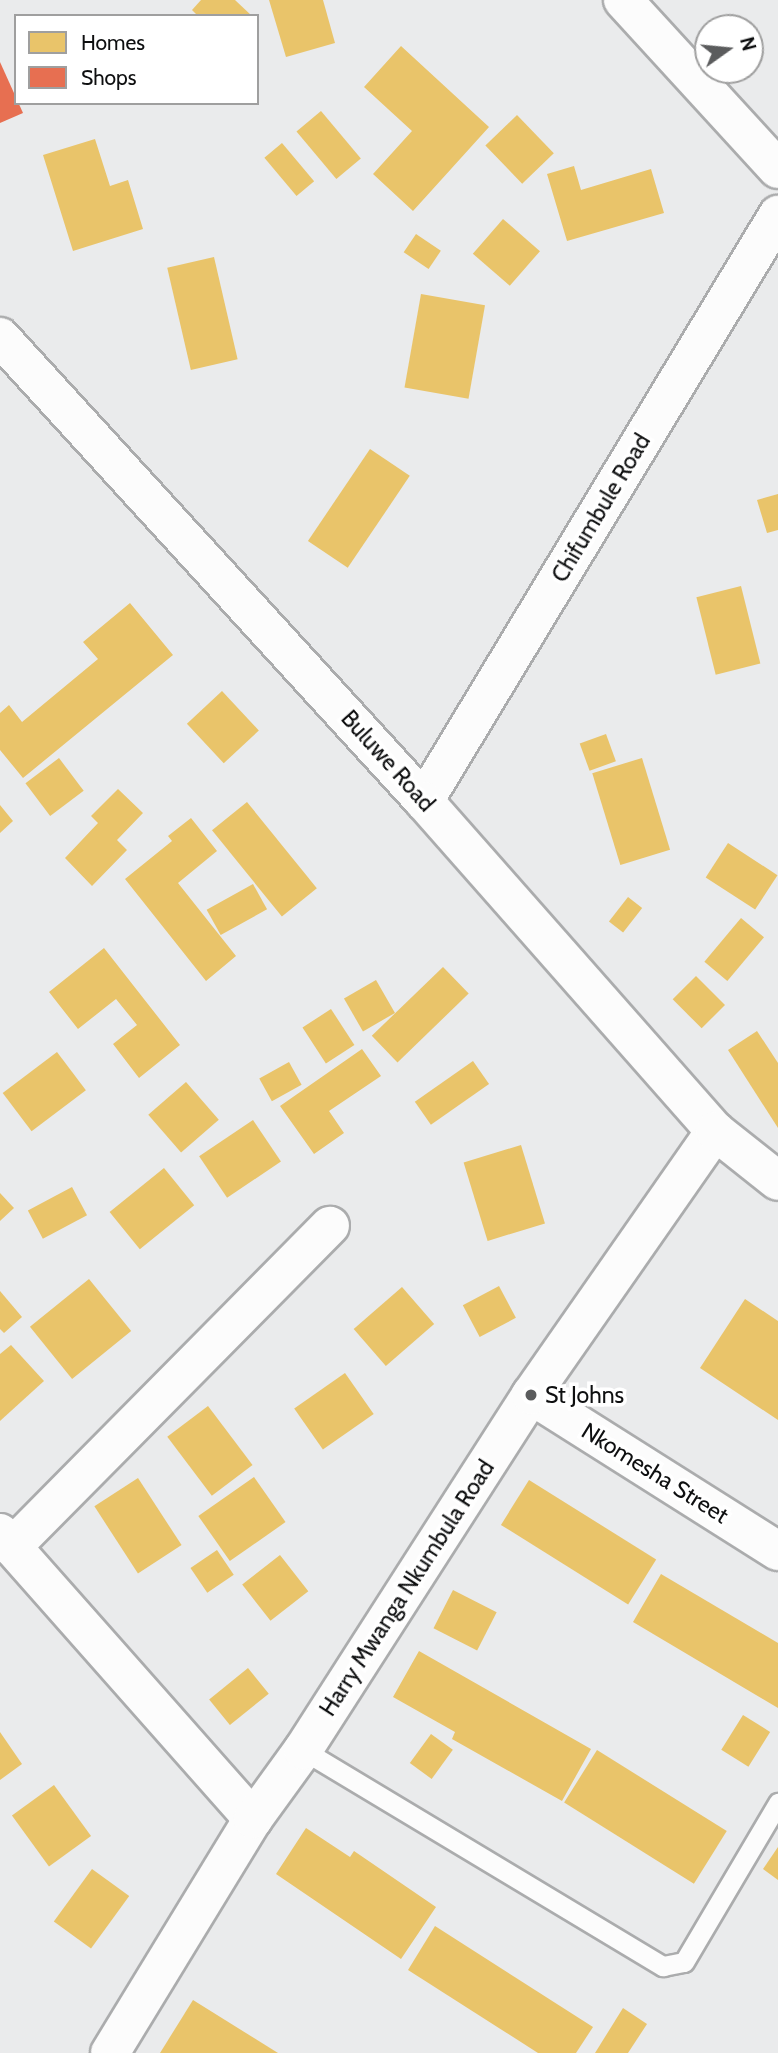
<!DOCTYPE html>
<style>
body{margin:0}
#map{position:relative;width:778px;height:2053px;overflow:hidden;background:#eaebec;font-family:Cabin,sans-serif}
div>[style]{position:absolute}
.homes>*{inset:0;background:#e9c46a;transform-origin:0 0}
.shops>*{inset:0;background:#e76f51}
.roads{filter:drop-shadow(2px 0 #abacad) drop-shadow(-2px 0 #abacad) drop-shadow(0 2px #abacad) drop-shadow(0 -2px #abacad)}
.service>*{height:19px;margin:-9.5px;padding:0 9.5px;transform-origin:9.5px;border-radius:9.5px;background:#fcfcfc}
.minor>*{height:38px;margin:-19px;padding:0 19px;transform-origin:19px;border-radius:19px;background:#fcfcfc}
.tertiary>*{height:38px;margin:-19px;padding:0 19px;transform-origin:19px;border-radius:19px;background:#fcfcfc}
.dots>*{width:19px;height:19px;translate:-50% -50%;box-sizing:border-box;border:4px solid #fff;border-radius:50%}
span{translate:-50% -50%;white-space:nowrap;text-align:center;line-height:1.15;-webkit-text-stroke:7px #fff;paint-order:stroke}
.street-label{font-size:23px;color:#0e0f10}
.poi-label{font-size:23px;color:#0e0f10}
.left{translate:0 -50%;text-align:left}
.legend{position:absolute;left:14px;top:14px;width:245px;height:91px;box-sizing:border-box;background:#fff;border:2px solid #9f9f9f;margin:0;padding:9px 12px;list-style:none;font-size:21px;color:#0e0f10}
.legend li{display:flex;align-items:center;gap:14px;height:35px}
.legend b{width:35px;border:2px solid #9f9f9f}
.north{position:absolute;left:694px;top:14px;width:70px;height:70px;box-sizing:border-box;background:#fff;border:2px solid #9f9f9f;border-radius:50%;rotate:75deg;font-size:19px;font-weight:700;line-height:28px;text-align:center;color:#0e0f10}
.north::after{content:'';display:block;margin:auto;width:24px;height:32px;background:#5b5c5d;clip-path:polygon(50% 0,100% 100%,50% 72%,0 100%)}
</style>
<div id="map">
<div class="homes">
<i style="clip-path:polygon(201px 0,235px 0,252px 16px,198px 16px,192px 10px)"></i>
<i style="clip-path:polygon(269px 0,323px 0,335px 43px,286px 57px)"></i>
<i style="clip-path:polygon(401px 46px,489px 127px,413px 211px,373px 174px,412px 131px,364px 87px)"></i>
<i style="left:321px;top:111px;width:62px;height:32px;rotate:50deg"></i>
<i style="left:517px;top:115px;width:53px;height:44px;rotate:46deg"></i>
<i style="clip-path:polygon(95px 139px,110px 186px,128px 180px,143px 229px,73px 251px,43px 155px)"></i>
<i style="left:282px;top:143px;width:50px;height:23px;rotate:50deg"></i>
<i style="clip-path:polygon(574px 166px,581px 190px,651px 169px,664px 213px,567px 241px,547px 174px)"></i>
<i style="left:503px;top:219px;width:49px;height:46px;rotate:41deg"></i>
<i style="left:416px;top:234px;width:30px;height:22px;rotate:34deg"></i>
<i style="left:214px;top:257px;width:105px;height:48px;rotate:77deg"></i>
<i style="left:421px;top:294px;width:65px;height:95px;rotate:10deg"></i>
<i style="left:370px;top:449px;width:48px;height:111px;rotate:34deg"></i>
<i style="clip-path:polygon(778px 494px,778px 530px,767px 533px,757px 500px)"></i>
<i style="left:741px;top:586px;width:80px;height:46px;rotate:76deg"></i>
<i style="clip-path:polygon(130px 603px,173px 655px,23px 778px,0 750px,0 713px,9px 705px,22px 722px,98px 659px,83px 642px)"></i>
<i style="left:222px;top:691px;width:54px;height:48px;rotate:47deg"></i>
<i style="left:606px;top:734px;width:29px;height:28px;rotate:70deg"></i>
<i style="left:59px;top:758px;width:41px;height:42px;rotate:53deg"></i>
<i style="left:642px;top:758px;width:96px;height:52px;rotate:73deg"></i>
<i style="clip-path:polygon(118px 789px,143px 813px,117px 840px,127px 850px,92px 886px,65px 858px,98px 823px,91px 816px)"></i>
<i style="left:247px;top:802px;width:111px;height:45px;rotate:51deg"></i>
<i style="clip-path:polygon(0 805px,13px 821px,0 833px)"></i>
<i style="clip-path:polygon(191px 818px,217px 851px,178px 883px,236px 956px,206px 981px,125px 879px,172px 841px,168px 836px)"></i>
<i style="left:728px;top:843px;width:59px;height:41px;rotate:33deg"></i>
<i style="left:253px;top:884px;width:29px;height:53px;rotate:61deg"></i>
<i style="left:628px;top:897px;width:18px;height:31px;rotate:38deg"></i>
<i style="left:741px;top:918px;width:30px;height:57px;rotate:40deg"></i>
<i style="clip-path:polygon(104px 948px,180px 1045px,139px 1078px,113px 1044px,137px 1025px,116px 999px,78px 1029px,49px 992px)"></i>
<i style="left:443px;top:967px;width:37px;height:99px;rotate:46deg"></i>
<i style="left:696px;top:976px;width:41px;height:33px;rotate:45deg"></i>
<i style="left:376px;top:980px;width:38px;height:37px;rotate:60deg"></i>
<i style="left:331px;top:1009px;width:43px;height:34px;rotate:57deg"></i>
<i style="clip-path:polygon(757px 1031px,778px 1063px,778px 1128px,728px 1050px)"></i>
<i style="clip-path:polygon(362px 1049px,381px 1076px,329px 1111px,344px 1133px,314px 1154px,280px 1106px)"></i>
<i style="left:57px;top:1052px;width:48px;height:68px;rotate:53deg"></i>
<i style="left:473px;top:1061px;width:28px;height:71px;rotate:55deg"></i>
<i style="left:289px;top:1062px;width:26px;height:34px;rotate:61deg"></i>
<i style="left:186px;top:1082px;width:50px;height:50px;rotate:49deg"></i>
<i style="left:253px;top:1120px;width:50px;height:65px;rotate:56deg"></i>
<i style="left:521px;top:1145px;width:82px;height:60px;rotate:73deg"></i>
<i style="left:164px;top:1168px;width:48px;height:70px;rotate:51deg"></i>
<i style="left:72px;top:1187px;width:32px;height:50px;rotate:62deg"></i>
<i style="clip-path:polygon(0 1193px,14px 1208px,0 1221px)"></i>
<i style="left:89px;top:1279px;width:67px;height:76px;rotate:51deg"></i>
<i style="left:499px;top:1286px;width:36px;height:41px;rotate:62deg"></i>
<i style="left:402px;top:1287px;width:49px;height:64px;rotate:49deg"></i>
<i style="clip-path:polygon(0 1291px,22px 1317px,4px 1333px,0 1329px)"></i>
<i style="clip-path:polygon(745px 1299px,778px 1321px,778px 1420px,700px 1368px)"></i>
<i style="clip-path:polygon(11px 1345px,44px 1381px,0 1421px,0 1354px)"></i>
<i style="left:345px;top:1373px;width:50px;height:62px;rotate:55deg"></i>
<i style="left:208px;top:1406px;width:74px;height:51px;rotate:53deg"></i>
<i style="left:254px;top:1477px;width:55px;height:68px;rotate:55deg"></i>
<i style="left:138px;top:1478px;width:80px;height:52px;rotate:57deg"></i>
<i style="left:529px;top:1480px;width:150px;height:53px;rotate:32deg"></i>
<i style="left:217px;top:1550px;width:30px;height:32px;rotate:56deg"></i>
<i style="left:280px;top:1555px;width:46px;height:48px;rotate:52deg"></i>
<i style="clip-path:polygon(661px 1574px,778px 1643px,778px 1708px,633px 1622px)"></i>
<i style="left:453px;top:1590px;width:49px;height:43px;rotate:27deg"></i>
<i style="clip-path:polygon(419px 1651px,591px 1749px,562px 1801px,452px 1739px,455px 1732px,393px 1697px)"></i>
<i style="left:248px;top:1668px;width:33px;height:50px;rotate:51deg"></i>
<i style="left:743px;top:1715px;width:32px;height:41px;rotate:32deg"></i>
<i style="clip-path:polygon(0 1732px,22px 1764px,0 1780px)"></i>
<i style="left:431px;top:1734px;width:27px;height:36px;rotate:36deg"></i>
<i style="left:597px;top:1750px;width:153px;height:62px;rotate:32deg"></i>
<i style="left:54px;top:1785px;width:63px;height:52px;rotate:54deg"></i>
<i style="clip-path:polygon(306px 1828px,350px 1857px,354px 1851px,436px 1907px,401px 1959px,276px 1874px)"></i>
<i style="clip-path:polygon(778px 1847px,778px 1880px,763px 1869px)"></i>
<i style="left:92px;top:1869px;width:46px;height:65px;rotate:36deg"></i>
<i style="clip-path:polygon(435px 1926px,593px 2027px,576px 2053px,538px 2053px,408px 1970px)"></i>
<i style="clip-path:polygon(193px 2000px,278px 2053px,160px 2053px)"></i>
<i style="clip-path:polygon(623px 2008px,647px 2024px,628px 2053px,595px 2053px)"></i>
</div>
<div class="shops">
<i style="clip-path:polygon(0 62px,23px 113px,0 123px)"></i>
</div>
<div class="roads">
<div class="service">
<i style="left:303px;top:1750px;width:420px;rotate:31deg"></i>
<i style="left:663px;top:1966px;width:21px;rotate:-11deg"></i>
<i style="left:684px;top:1962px;width:185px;rotate:-59.4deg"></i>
</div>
<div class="minor">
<i style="left:623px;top:0;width:229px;rotate:47.5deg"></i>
<i style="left:424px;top:801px;width:685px;rotate:-58.86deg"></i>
<i style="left:531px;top:1395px;width:292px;rotate:32.3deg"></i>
<i style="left:0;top:1533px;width:382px;rotate:48.5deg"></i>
<i style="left:12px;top:1547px;width:452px;rotate:-45.3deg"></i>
<i style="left:110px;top:2053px;width:274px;rotate:-58.6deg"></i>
<i style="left:253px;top:1819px;width:85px;rotate:-54.1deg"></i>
<i style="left:303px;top:1750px;width:422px;rotate:-57.3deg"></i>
<i style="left:531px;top:1395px;width:322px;rotate:-55.1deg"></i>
</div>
<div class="tertiary">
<i style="left:0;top:337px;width:629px;rotate:47.58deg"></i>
<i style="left:424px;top:801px;width:440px;rotate:48.6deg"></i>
<i style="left:715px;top:1131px;width:80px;rotate:38.4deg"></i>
</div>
</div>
<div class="dots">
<i style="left:531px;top:1395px;background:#5b5c5d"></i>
</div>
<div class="street-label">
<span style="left:601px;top:508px;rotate:-59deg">Chifumbule Road</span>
<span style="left:388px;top:761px;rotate:48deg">Buluwe Road</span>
<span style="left:655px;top:1473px;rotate:32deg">Nkomesha Street</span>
<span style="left:407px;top:1588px;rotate:-57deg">Harry Mwanga Nkumbula Road</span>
</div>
<div class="poi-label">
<span class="left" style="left:545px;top:1395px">St Johns</span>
</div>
<ul class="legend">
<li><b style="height:19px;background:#e9c46a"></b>Homes</li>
<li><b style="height:19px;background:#e76f51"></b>Shops</li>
</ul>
<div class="north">N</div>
</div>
